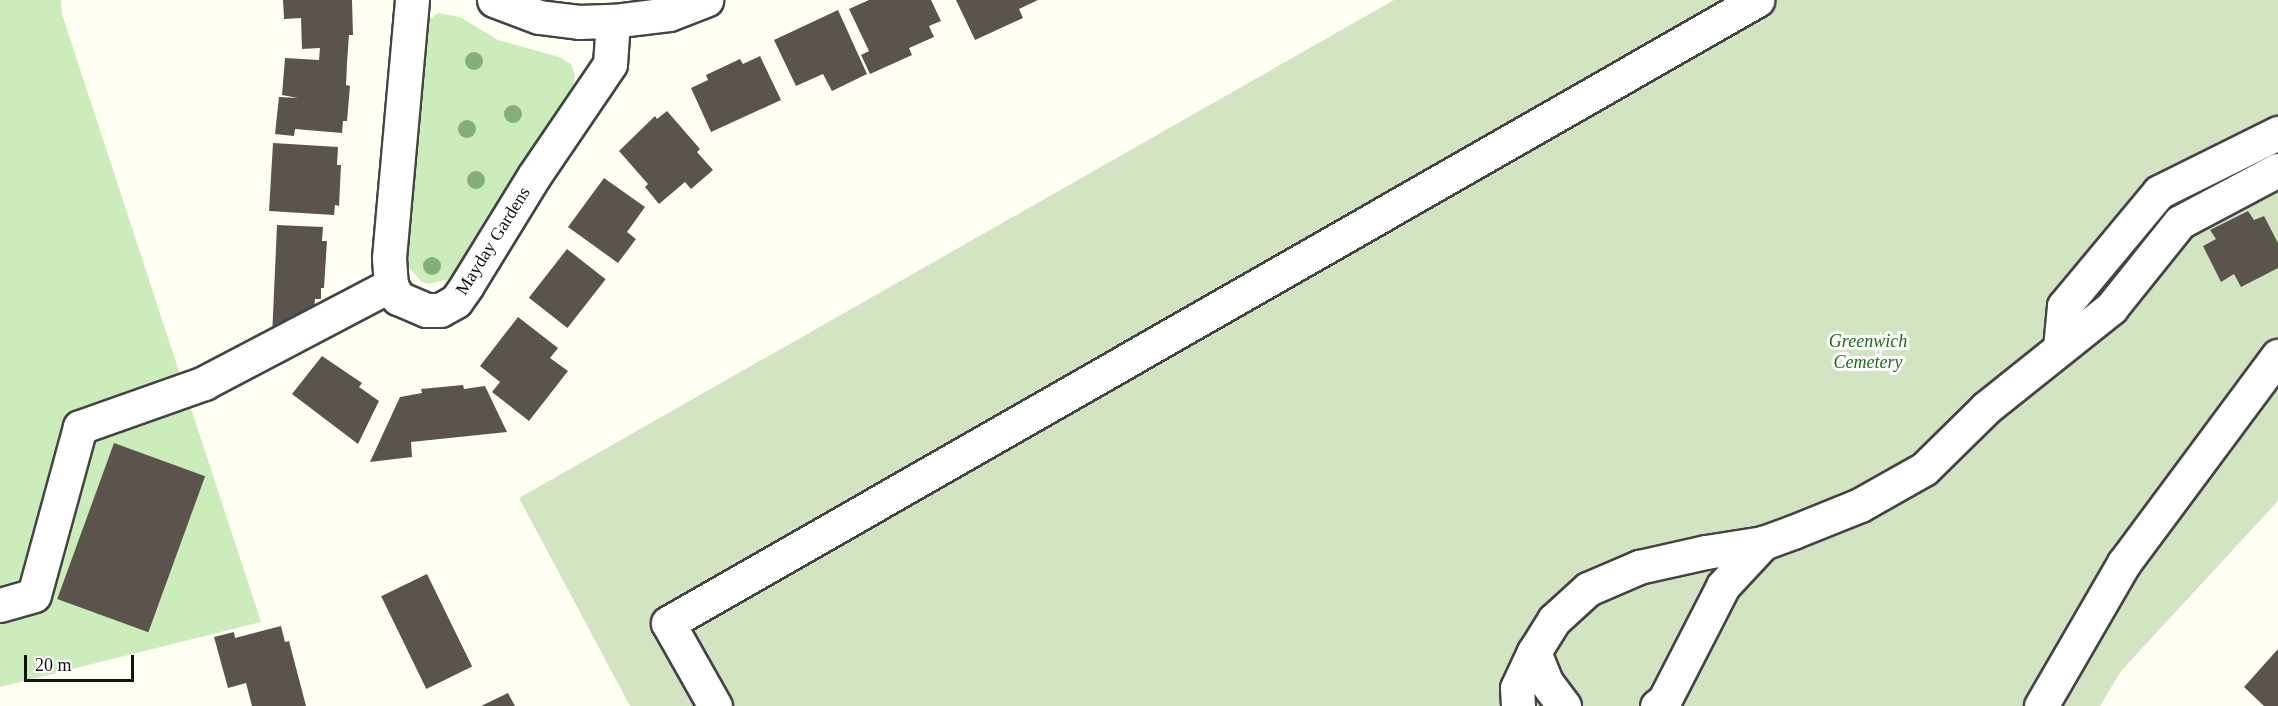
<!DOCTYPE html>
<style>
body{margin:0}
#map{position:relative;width:2278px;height:706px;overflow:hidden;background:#fffff4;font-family:"Times New Roman",serif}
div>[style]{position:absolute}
.green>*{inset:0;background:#ccecbb}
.cemetery>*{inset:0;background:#d3e4c3}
.building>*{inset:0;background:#5a544c;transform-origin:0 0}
.roads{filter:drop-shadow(2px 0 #444) drop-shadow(-2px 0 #444) drop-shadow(0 2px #444) drop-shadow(0 -2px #444)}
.minor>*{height:33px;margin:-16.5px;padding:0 16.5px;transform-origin:16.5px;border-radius:16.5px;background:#fff}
.trees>*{width:18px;height:18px;margin:-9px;border-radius:50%;background:#84af7d}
span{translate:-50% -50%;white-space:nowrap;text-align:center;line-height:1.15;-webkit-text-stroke:6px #fff;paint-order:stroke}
.street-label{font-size:18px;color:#111}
.park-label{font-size:18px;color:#1f6d1c;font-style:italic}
.scale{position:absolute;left:24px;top:655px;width:110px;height:27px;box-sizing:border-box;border:3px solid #111;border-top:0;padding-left:8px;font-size:18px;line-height:21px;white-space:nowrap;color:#111;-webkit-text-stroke:4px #fff;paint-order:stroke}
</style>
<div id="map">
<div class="green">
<i style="clip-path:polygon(0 0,61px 0,62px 14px,261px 622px,0 687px)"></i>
<i style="clip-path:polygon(438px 13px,460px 17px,498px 40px,559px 57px,571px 64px,575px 75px,572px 91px,458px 269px,449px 279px,429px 284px,422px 282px,410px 269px,405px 250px,423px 29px,429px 20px)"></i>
</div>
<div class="cemetery">
<i style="clip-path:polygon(1394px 0,2278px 0,2278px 501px,2121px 671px,2100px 706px,630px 706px,519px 498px)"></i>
</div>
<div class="building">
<i style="clip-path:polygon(283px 0,352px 0,353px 35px,349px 35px,347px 63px,346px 85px,350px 86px,347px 121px,343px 121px,342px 133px,295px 129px,294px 136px,275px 134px,279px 97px,298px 98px,282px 95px,285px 58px,319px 60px,320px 48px,302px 49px,301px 18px,284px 19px)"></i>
<i style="clip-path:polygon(869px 0,931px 0,941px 21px,929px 26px,934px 37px,909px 48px,912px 55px,870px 74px,861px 55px,869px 51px,849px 9px)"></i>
<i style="clip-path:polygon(956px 0,1038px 0,1019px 9px,1023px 18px,975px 40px)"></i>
<i style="clip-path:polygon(838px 10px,867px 74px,832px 91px,823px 74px,796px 86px,774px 40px)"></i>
<i style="clip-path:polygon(760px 56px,781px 100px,711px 132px,691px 88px,708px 80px,706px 75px,740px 59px,743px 64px)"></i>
<i style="clip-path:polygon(667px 111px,700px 149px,697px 152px,713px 170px,691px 189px,685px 182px,659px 204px,645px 187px,648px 184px,619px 151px,655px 116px,657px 119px)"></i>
<i style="clip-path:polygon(273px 143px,338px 147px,337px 165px,341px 165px,339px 206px,335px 205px,334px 215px,269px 211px)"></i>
<i style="clip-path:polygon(604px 178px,645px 207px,627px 232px,636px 239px,618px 263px,568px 227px)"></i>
<i style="clip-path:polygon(2248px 211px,2254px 220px,2264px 216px,2278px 243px,2278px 268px,2241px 287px,2234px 274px,2221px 282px,2203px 246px,2216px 239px,2210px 230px)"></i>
<i style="clip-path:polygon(277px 225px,323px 227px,322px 241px,327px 241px,324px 288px,321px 288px,321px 299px,315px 299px,314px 312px,272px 337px)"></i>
<i style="left:567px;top:249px;width:49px;height:62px;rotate:38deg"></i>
<i style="clip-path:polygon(518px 317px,558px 348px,550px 358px,568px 371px,529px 421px,492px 392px,500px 382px,480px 366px)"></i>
<i style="clip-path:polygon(322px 356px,362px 383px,359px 387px,379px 401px,358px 444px,292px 394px)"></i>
<i style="clip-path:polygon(463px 385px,464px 389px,485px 386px,507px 432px,411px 442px,412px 457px,370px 462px,400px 397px,422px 393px,421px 389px)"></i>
<i style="left:114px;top:443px;width:97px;height:166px;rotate:20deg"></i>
<i style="left:427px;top:574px;width:103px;height:51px;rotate:64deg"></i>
<i style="clip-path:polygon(281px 626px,285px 642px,289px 641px,306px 706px,252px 706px,246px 683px,228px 688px,214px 637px,234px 632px,235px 638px)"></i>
<i style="clip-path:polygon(2278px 649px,2278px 706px,2264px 706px,2244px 687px)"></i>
<i style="clip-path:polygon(508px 693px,515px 706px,481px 706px)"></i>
</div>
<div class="roads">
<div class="minor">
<i style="left:412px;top:0;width:259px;rotate:95.1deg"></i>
<i style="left:389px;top:258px;width:27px;rotate:86deg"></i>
<i style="left:391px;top:285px;width:15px;rotate:62deg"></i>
<i style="left:398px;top:298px;width:30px;rotate:23deg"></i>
<i style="left:426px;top:310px;width:14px"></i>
<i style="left:440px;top:310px;width:18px;rotate:-29deg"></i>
<i style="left:456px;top:301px;width:19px;rotate:-55deg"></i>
<i style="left:467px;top:285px;width:128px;rotate:-58.4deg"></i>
<i style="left:534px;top:176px;width:135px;rotate:-55.8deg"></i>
<i style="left:610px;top:64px;width:43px;rotate:-86deg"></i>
<i style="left:494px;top:0;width:48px;rotate:20.7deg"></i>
<i style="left:539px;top:17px;width:40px;rotate:7.1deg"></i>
<i style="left:579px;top:22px;width:34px;rotate:-2deg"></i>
<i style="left:613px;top:21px;width:56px;rotate:-7.1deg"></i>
<i style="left:669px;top:14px;width:40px;rotate:-21deg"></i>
<i style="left:2060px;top:348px;width:42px;rotate:-84.6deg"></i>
<i style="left:2064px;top:306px;width:148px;rotate:-50.2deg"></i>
<i style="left:2159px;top:192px;width:133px;rotate:-26.4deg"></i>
<i style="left:0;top:605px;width:35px;rotate:-16deg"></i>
<i style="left:34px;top:595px;width:174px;rotate:-74.7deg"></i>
<i style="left:80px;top:427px;width:132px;rotate:-19.5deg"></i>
<i style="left:204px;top:383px;width:211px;rotate:-27.7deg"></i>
<i style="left:1534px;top:652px;width:32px;rotate:68deg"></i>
<i style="left:1546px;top:682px;width:30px;rotate:53deg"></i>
<i style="left:715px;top:706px;width:95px;rotate:-119.5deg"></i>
<i style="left:668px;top:623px;width:1255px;rotate:-29.77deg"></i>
<i style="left:1518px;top:706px;width:18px;rotate:-93deg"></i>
<i style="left:1517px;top:688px;width:40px;rotate:-65deg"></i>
<i style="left:1534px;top:652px;width:38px;rotate:-58deg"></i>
<i style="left:1554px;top:620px;width:46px;rotate:-42.4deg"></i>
<i style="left:1588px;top:589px;width:56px;rotate:-23.3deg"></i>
<i style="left:1639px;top:567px;width:69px;rotate:-12.6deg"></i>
<i style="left:1706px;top:552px;width:58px;rotate:-9deg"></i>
<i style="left:1763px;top:543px;width:32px;rotate:-20deg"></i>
<i style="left:1793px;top:532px;width:72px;rotate:-21.9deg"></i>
<i style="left:1860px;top:505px;width:73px;rotate:-29.4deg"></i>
<i style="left:1924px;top:469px;width:88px;rotate:-44.5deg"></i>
<i style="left:1987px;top:407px;width:159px;rotate:-38.6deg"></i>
<i style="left:2111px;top:308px;width:110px;rotate:-51.3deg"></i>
<i style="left:2180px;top:222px;width:111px;rotate:-28deg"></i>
<i style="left:1657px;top:706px;width:9px;rotate:-36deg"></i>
<i style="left:1664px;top:701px;width:129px;rotate:-62.8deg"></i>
<i style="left:1723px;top:586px;width:59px;rotate:-47.1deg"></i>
<i style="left:2041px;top:706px;width:165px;rotate:-59.9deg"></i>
<i style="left:2124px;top:563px;width:258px;rotate:-53.4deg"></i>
</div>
</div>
<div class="trees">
<i style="left:474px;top:61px"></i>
<i style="left:513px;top:114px"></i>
<i style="left:467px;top:129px"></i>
<i style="left:476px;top:180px"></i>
<i style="left:432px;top:266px"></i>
</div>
<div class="street-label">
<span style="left:493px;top:241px;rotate:-58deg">Mayday Gardens</span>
</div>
<div class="park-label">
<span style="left:1868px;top:352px">Greenwich<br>Cemetery</span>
</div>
<div class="scale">20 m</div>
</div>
